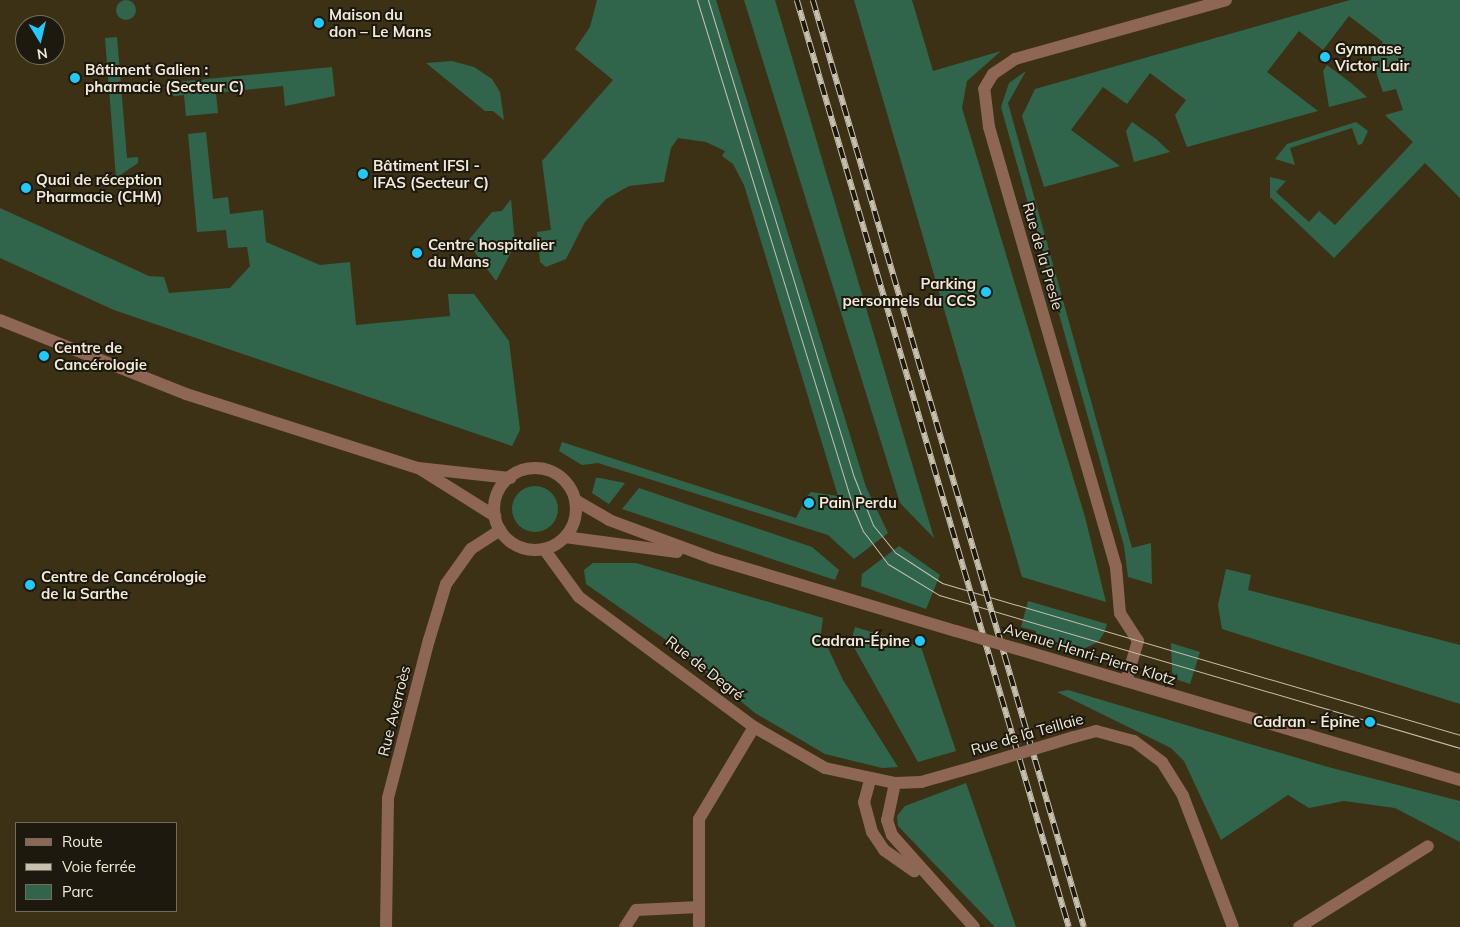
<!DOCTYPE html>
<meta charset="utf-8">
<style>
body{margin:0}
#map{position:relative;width:1460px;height:927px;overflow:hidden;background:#3c3115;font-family:Mulish,sans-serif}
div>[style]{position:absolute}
.green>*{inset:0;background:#30654c}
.round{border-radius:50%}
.street>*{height:12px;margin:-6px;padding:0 6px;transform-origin:6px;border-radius:6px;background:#8e6654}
.street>.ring{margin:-6px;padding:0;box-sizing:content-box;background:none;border:12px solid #8e6654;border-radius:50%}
.tram>*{height:1px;margin:-0.5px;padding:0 0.5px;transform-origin:0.5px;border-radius:0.5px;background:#c8c0ae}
.rail>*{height:5.5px;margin-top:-2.75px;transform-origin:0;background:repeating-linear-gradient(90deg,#1e190e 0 11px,#c8c0ae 0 22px);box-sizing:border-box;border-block:1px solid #c8c0ae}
.street-bridge>*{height:12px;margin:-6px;padding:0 6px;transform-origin:6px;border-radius:6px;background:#8e6654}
.dots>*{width:14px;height:14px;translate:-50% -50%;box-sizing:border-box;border:2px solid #1e190e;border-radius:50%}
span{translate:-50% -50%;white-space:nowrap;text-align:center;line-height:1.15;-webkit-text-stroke:4px #1e190e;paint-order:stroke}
.poi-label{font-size:15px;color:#f0e9d9;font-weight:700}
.left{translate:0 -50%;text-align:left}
.right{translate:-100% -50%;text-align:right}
.street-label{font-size:15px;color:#f0e9d9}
.legend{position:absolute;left:15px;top:822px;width:162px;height:90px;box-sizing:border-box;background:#1e190e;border:1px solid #726c5f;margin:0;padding:6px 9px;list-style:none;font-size:15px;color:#f0e9d9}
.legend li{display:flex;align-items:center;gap:10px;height:25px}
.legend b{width:25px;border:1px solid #726c5f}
.north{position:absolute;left:15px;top:15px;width:50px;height:50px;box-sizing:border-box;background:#1e190e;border:1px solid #726c5f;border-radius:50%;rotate:171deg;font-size:14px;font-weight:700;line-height:20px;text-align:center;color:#f0e9d9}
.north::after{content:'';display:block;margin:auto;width:18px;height:22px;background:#22c9fd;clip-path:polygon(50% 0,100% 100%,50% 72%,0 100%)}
</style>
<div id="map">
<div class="green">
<i class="round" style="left:116px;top:0;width:20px;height:20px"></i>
<i style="clip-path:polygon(597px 0,716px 0,866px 487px,888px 533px,854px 559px,828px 535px,598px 463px,582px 465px,559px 451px,562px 442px,796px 518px,803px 504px,814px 507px,815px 501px,805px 498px,811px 492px,838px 496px,744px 185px,733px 164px,722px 156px,725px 151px,706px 142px,678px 138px,671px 148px,664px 182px,629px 186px,606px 199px,585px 222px,566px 259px,546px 267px,540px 262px,537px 232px,551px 230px,542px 161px,613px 80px,575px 49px,590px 27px)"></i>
<i style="clip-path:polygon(744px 0,775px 0,934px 538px,900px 503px)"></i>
<i style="clip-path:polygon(854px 0,912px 0,933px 71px,1001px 51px,967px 81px,962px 108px,1085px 517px,1106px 602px,1022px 577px)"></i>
<i style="clip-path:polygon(1350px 0,1460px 0,1460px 198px,1425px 163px,1334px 258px,1270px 197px,1270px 177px,1286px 181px,1276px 192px,1309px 222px,1319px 211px,1335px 225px,1413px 142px,1385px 115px,1403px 110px,1396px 89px,1383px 92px,1371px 58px,1383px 42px,1349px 16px,1323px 50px,1299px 31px,1267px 72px,1318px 111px,1187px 147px,1175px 115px,1186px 100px,1150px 73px,1127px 104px,1103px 87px,1071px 130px,1120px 166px,1044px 187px,1022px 116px,1035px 89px)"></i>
<i style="clip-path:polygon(117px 37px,127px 158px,138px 157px,138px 163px,116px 178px,105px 38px)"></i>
<i style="clip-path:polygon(452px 61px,474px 67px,492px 79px,500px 92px,504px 120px,493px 111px,485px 111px,426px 63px)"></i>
<i style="clip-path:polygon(1327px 65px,1351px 83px,1367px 97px,1329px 107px,1323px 71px)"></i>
<i style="clip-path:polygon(332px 67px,335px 96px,285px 106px,283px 86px,216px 93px,218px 113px,186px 116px,184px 95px,168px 97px,165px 83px)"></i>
<i style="clip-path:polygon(1026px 71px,1008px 103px,1132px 548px,1151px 543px,1152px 584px,1128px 577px,1124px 546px,1001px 107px,1009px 83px)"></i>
<i style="clip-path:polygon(1132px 122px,1156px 139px,1170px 152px,1134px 162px,1126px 131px)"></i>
<i style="clip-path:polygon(1356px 122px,1368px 131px,1362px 144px,1358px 145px,1352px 128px,1290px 148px,1295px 165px,1275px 159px,1287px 144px)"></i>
<i style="clip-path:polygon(206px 132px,213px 199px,228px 197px,230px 214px,263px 210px,266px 242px,320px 265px,350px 262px,356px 325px,450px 316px,448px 294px,474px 294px,509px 341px,520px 430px,512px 446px,114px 310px,0 258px,0 208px,149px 276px,164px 277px,169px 293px,230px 288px,250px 266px,247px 247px,228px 248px,226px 230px,197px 232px,188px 134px)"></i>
<i style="clip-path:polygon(511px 199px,515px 245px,496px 281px,467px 242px,492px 212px,502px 211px)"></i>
<i style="clip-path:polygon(596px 478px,600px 478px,625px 483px,609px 504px,592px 493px)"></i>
<i class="round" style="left:512px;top:486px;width:46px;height:46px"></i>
<i style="clip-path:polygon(639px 488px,812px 547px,839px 570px,835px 580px,622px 509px)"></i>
<i style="clip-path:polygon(899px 546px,940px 575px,926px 609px,861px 586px,862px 574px)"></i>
<i style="clip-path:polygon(593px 563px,636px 563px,823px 618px,821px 633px,843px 680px,898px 767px,882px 768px,825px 754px,755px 713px,669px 642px,586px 584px,584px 570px)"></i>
<i style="clip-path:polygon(1226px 569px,1251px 575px,1248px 590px,1460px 645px,1460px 704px,1222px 629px,1218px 605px)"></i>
<i style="clip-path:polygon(1028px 601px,1107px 624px,1104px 633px,1098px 642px,1079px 651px,1035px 639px,1036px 631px,1021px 627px)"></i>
<i style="clip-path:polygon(855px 627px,921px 647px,956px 751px,918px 762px,851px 642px)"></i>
<i style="clip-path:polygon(1171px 643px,1200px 652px,1190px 684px,1178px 680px,1172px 672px)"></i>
<i style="clip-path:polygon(1068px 690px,1328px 767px,1460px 801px,1460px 842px,1395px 808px,1344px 801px,1309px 808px,1288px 795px,1221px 840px,1184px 761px,1171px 748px,1057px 692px)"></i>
<i style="clip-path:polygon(966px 783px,1016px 927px,995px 927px,898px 826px,897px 816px,905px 806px)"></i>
</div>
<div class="street">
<i style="left:0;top:320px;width:200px;rotate:21.7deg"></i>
<i style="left:186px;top:394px;width:244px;rotate:17.7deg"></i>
<i style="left:418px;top:468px;width:93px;rotate:6.2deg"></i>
<i class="ring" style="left:494px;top:468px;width:70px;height:70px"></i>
<i style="left:420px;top:469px;width:89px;rotate:32.1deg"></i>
<i style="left:575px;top:500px;width:39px;rotate:30deg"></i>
<i style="left:609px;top:520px;width:109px;rotate:20.4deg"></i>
<i style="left:711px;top:558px;width:256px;rotate:16.6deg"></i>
<i style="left:565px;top:537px;width:113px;rotate:7.6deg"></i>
<i style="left:544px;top:549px;width:59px;rotate:53.9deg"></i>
<i style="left:579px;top:597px;width:218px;rotate:36.6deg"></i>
<i style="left:754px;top:727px;width:82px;rotate:30deg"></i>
<i style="left:825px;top:768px;width:72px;rotate:12.1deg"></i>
<i style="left:895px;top:783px;width:26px;rotate:-2deg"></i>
<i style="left:921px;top:782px;width:55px;rotate:-15.8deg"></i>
<i style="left:1021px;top:650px;width:458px;rotate:16.5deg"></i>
<i style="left:1126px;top:681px;width:42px;rotate:-73.3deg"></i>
<i style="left:1138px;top:641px;width:33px;rotate:-123deg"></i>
<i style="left:1120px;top:613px;width:46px;rotate:-95deg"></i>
<i style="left:1116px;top:567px;width:458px;rotate:-106.1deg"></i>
<i style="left:989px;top:127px;width:38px;rotate:-97deg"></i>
<i style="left:984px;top:89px;width:17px;rotate:-59deg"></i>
<i style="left:993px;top:74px;width:27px;rotate:-34deg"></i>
<i style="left:1015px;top:59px;width:219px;rotate:-15.6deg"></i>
<i style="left:1074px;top:737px;width:23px;rotate:-15deg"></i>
<i style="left:1096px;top:731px;width:39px;rotate:15deg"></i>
<i style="left:1134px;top:741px;width:35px;rotate:37deg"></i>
<i style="left:1162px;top:762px;width:40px;rotate:58deg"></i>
<i style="left:1183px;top:796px;width:140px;rotate:69.1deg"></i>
<i style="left:870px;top:780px;width:23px;rotate:105deg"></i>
<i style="left:864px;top:802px;width:31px;rotate:75deg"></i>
<i style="left:872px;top:832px;width:22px;rotate:56deg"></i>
<i style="left:884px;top:850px;width:37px;rotate:35deg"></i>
<i style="left:895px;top:783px;width:38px;rotate:102deg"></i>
<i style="left:887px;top:820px;width:16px;rotate:72deg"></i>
<i style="left:892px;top:835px;width:123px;rotate:48.3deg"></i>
<i style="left:386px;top:927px;width:129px;rotate:-89.1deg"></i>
<i style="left:388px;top:798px;width:163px;rotate:-75.5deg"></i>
<i style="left:429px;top:640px;width:59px;rotate:-73.1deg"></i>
<i style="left:446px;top:584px;width:43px;rotate:-54.5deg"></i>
<i style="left:471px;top:549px;width:35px;rotate:-33deg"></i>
<i style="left:625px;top:927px;width:20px;rotate:-57deg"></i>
<i style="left:636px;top:910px;width:63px;rotate:-2.7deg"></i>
<i style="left:699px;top:927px;width:108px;rotate:-90deg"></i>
<i style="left:699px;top:819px;width:107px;rotate:-59.1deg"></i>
<i style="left:1299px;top:927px;width:152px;rotate:-32.1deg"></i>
</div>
<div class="tram">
<i style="left:697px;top:0;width:534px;rotate:72.89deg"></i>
<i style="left:854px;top:510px;width:23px;rotate:67deg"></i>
<i style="left:863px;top:531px;width:41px;rotate:52.9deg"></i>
<i style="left:888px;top:564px;width:60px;rotate:31.3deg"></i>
<i style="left:939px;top:595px;width:543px;rotate:16.37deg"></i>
<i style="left:708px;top:0;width:499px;rotate:73deg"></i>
<i style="left:854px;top:477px;width:52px;rotate:68.4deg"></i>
<i style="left:873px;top:525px;width:36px;rotate:51deg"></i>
<i style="left:896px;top:553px;width:55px;rotate:33.1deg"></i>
<i style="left:942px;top:583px;width:540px;rotate:16.35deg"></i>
</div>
<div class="rail">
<i style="left:797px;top:0;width:966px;rotate:73.65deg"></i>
<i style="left:813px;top:0;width:966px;rotate:73.7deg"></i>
</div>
<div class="street-bridge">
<i style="left:956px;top:631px;width:68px;rotate:16.3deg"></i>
<i style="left:974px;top:767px;width:104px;rotate:-16.7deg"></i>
</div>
<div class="dots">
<i style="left:319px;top:23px;background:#22c9fd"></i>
<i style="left:1325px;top:57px;background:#22c9fd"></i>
<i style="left:75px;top:78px;background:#22c9fd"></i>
<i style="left:363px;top:174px;background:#22c9fd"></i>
<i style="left:26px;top:188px;background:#22c9fd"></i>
<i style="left:417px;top:253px;background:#22c9fd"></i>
<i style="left:986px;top:292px;background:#22c9fd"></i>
<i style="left:44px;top:356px;background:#22c9fd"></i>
<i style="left:809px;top:503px;background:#22c9fd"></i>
<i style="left:30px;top:585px;background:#22c9fd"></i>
<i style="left:920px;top:641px;background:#22c9fd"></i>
<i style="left:1370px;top:722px;background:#22c9fd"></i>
</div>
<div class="poi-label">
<span class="left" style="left:329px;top:23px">Maison du<br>don – Le Mans</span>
<span class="left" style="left:1335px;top:57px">Gymnase<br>Victor Lair</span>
<span class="left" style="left:85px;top:78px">Bâtiment Galien :<br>pharmacie (Secteur C)</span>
<span class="left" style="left:373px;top:174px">Bâtiment IFSI -<br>IFAS (Secteur C)</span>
<span class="left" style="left:36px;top:188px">Quai de réception<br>Pharmacie (CHM)</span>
<span class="left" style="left:428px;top:253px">Centre hospitalier<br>du Mans</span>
<span class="right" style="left:976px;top:292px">Parking<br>personnels du CCS</span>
<span class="left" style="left:54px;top:356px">Centre de<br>Cancérologie</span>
<span class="left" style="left:819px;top:503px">Pain Perdu</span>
<span class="left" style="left:41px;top:585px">Centre de Cancérologie<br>de la Sarthe</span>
<span class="right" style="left:910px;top:641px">Cadran-Épine</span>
<span class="right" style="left:1360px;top:722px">Cadran - Épine</span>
</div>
<div class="street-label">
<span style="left:1043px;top:256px;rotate:74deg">Rue de la Presle</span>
<span style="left:1090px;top:654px;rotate:17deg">Avenue Henri-Pierre Klotz</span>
<span style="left:705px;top:668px;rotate:38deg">Rue de Degré</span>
<span style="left:394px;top:711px;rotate:-76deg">Rue Averroès</span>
<span style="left:1027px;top:734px;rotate:-16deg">Rue de la Teillaie</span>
</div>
<ul class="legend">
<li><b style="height:6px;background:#8e6654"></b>Route</li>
<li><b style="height:6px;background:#c8c0ae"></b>Voie ferrée</li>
<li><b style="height:14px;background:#30654c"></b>Parc</li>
</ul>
<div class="north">N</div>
</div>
